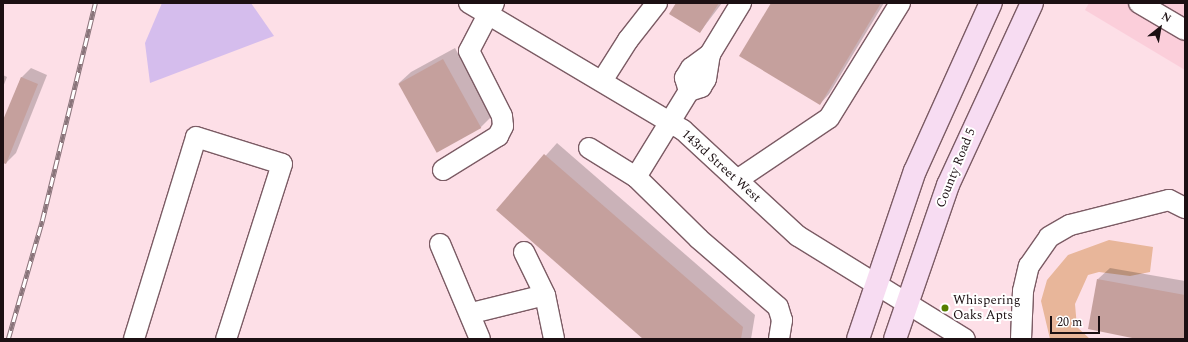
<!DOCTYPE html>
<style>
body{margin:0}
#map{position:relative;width:1188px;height:342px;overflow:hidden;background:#fddfe7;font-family:Spectral,serif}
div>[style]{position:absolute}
.built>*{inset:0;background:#fbceda}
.green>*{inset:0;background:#e8b69a}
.water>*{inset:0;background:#d5bded}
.shadow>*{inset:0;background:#0003}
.building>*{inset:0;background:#c5a09d;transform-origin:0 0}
.roads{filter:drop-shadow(1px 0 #7b5b64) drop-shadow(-1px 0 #7b5b64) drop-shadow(0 1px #7b5b64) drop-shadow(0 -1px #7b5b64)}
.minor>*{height:20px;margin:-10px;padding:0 10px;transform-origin:10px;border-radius:10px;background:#fff}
.major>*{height:22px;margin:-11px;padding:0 11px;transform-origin:11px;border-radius:11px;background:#f7dcf2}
.rail>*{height:4.5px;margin-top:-2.25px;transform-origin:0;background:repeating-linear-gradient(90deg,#fff 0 9px,#89747a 0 18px);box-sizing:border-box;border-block:1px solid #89747a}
.dots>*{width:11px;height:11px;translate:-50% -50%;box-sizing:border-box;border:2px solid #fff;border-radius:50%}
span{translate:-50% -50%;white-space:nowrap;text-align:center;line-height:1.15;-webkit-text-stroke:4px #fff;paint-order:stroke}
.street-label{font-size:13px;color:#1c1013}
.poi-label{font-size:13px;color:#1c1013}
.left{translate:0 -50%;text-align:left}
.frame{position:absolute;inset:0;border:4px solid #1c1013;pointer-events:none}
.north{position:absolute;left:1140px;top:8px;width:40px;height:40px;-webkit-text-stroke:3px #fff;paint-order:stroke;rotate:31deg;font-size:11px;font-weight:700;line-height:16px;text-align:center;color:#1c1013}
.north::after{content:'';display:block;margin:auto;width:14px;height:18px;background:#1c1013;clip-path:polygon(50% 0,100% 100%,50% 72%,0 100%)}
.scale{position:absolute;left:1050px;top:316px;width:50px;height:18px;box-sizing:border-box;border:2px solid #1c1013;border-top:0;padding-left:5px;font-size:12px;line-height:14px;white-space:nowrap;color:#1c1013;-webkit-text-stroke:3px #fff;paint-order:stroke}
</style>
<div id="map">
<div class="built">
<i style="clip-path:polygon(1089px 3px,1185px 3px,1185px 70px,1085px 10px)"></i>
</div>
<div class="green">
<i style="clip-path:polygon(1109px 240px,1153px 247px,1150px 272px,1130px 276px,1099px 272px,1088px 275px,1075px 304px,1077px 327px,1090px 339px,1050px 339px,1041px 301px,1047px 280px,1068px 255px)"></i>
</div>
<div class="water">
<i style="clip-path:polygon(162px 3px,251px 3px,274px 36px,150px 83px,145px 43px)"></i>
</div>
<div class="shadow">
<i style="clip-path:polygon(677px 3px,722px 3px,700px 32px)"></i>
<i style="clip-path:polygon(773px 3px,884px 3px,829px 94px,820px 104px)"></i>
<i style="clip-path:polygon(455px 48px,492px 116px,480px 128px,399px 83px,411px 72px)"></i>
<i style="clip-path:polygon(31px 68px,47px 75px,16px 153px,6px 163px,3px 161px,3px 123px,21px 78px)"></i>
<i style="clip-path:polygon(3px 75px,7px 77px,3px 87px)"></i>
<i style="clip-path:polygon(557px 143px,755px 315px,751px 339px,645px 339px,497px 210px)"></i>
<i style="clip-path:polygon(1110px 268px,1185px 281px,1185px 339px,1142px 339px,1098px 279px)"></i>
</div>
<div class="building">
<i style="clip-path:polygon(676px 3px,719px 3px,700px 33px,669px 14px)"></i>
<i style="clip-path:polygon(771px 3px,881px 3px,820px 105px,739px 56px)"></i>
<i style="left:443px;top:59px;width:79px;height:51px;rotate:61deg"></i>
<i style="clip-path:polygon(21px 77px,38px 84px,6px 164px,3px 163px,3px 120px)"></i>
<i style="clip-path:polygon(544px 154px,743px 327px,741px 339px,643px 339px,496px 210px)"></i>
<i style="clip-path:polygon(1097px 279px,1185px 295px,1185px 339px,1137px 339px,1088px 329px)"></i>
</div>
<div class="roads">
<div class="minor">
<i style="left:469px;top:3px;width:249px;rotate:30.7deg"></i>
<i style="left:683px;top:130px;width:156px;rotate:42.7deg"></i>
<i style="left:798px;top:236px;width:196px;rotate:31.7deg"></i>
<i style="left:1139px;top:3px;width:53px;rotate:30.4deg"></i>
<i style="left:602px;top:81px;width:49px;rotate:-57.6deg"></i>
<i style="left:628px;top:40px;width:47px;rotate:-51.9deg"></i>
<i style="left:689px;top:91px;width:14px;rotate:-107deg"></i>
<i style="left:685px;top:78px;width:12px;rotate:-59deg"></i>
<i style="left:691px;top:68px;width:24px;rotate:-36deg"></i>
<i style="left:589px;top:148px;width:55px;rotate:31.7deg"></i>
<i style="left:636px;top:177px;width:88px;rotate:44.5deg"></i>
<i style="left:699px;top:239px;width:104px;rotate:40.7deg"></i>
<i style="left:778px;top:307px;width:14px;rotate:73deg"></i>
<i style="left:782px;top:320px;width:19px;rotate:99deg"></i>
<i style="left:443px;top:170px;width:65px;rotate:-31.7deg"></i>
<i style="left:498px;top:136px;width:11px;rotate:-63deg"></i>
<i style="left:503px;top:126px;width:10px;rotate:-96deg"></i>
<i style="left:502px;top:116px;width:73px;rotate:-116.9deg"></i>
<i style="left:469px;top:51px;width:54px;rotate:-62.5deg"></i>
<i style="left:636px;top:177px;width:101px;rotate:-58.4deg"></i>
<i style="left:689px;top:91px;width:13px;rotate:-18deg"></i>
<i style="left:701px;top:87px;width:9px;rotate:-58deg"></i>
<i style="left:706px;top:79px;width:25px;rotate:-81deg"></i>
<i style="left:710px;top:54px;width:60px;rotate:-58.7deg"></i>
<i style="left:737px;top:180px;width:111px;rotate:-34deg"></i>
<i style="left:829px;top:118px;width:135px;rotate:-58.3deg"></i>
<i style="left:440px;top:244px;width:103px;rotate:67.2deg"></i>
<i style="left:524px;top:252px;width:48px;rotate:64deg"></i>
<i style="left:472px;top:313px;width:75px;rotate:-13.9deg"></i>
<i style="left:545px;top:295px;width:45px;rotate:78.4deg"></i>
<i style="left:134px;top:339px;width:211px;rotate:-72.9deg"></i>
<i style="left:196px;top:137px;width:90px;rotate:17.4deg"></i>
<i style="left:282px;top:164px;width:184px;rotate:107.7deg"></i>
<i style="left:1021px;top:339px;width:48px;rotate:-87.6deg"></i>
<i style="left:1023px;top:291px;width:26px;rotate:-77deg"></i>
<i style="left:1029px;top:266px;width:35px;rotate:-55deg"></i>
<i style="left:1049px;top:237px;width:24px;rotate:-30deg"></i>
<i style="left:1070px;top:225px;width:102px;rotate:-14.2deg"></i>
<i style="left:1169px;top:200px;width:18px;rotate:27deg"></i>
</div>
<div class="major">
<i style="left:858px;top:339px;width:177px;rotate:-71.3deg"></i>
<i style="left:915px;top:171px;width:184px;rotate:-65.7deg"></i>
<i style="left:895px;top:339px;width:163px;rotate:-71deg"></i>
<i style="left:948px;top:185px;width:200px;rotate:-65.2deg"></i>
</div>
</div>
<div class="rail">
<i style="left:8px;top:339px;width:123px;rotate:-73.9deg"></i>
<i style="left:42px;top:221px;width:224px;rotate:-76.3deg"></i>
</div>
<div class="dots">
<i style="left:945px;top:308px;background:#557e00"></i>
</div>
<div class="street-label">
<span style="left:721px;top:166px;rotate:42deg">143rd Street West</span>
<span style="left:956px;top:168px;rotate:-68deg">County Road 5</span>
</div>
<div class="poi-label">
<span class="left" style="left:953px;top:308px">Whispering<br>Oaks Apts</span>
</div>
<div class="frame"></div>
<div class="north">N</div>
<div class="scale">20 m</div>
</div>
